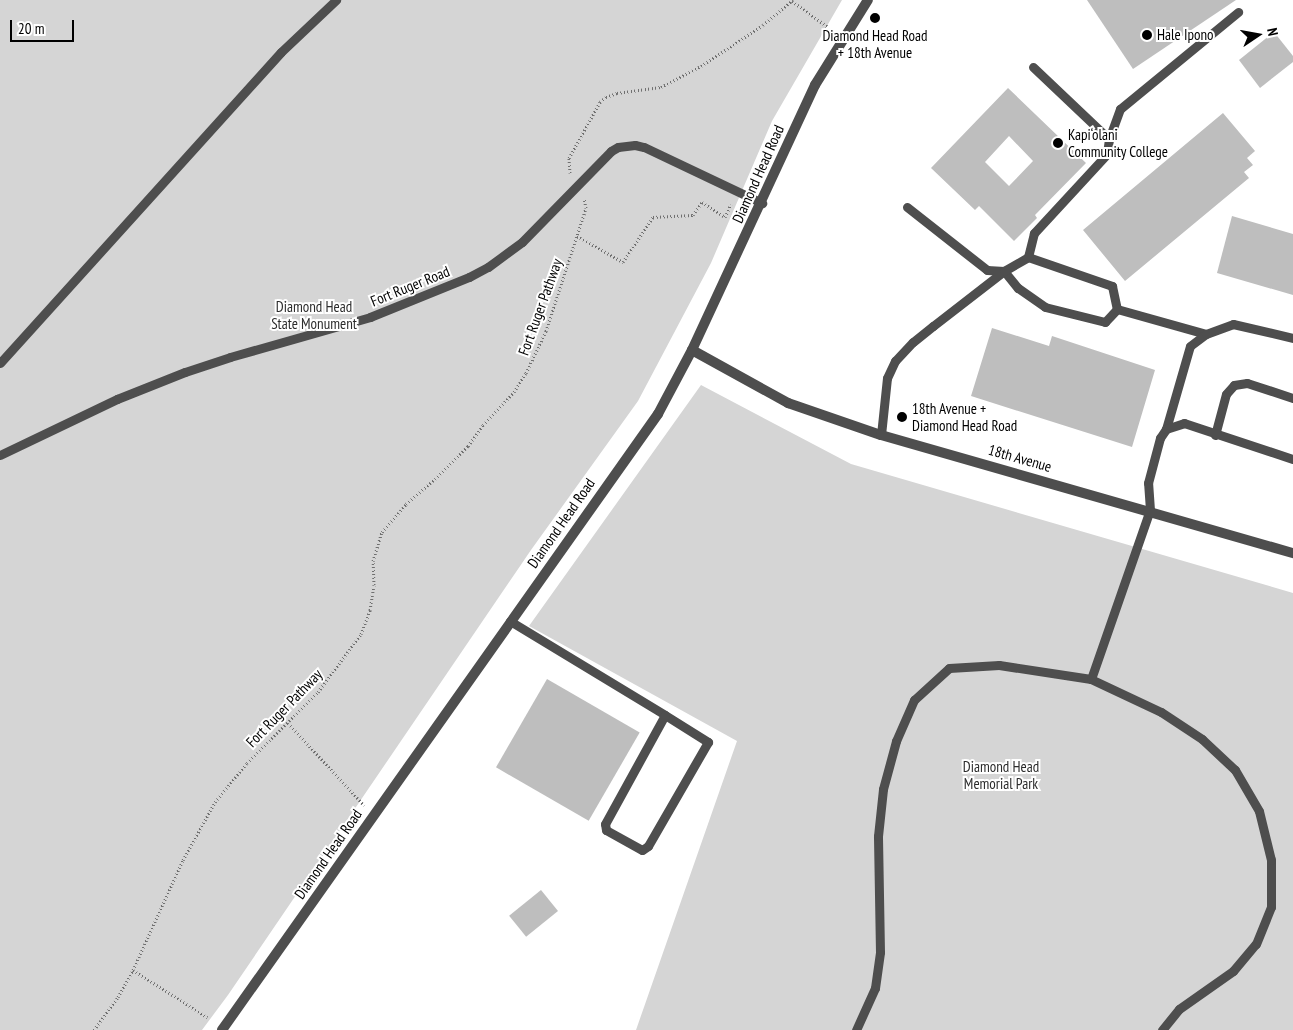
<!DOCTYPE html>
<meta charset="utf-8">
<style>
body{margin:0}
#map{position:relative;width:1293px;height:1030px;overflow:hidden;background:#fff;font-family:"PT Sans Narrow",sans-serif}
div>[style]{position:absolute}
.green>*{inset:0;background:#d5d5d5}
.building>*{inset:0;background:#bebebe;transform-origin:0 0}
.path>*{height:3px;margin-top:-1.5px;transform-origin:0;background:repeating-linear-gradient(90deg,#707070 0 1px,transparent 0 3.5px)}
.service>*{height:9px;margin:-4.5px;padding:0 4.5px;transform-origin:4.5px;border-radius:4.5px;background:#4e4e4e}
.tertiary>*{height:10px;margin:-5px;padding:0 5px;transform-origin:5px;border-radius:5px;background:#4e4e4e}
.dots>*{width:14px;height:14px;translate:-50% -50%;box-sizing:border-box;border:2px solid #fff;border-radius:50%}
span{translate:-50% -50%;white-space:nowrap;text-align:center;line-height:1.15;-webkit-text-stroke:4px #fff;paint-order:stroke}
.poi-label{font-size:15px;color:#000}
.left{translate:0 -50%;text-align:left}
.street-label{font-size:15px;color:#000}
.park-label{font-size:15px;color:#2c2c2c}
.north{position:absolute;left:1233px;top:10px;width:50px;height:50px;-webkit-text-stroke:4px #fff;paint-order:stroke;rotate:78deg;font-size:14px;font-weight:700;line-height:20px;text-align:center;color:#000}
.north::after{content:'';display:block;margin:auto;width:18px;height:22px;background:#000;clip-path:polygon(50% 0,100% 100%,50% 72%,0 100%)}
.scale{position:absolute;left:10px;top:20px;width:64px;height:22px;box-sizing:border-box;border:2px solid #000;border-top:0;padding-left:6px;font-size:15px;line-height:18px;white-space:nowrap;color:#000;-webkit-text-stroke:4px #fff;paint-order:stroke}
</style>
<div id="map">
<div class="green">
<i style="clip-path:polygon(0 0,842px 0,772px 121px,711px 263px,638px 401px,531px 550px,228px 995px,202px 1030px,0 1030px)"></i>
<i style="clip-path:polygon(701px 385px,851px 464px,1293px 593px,1293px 1030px,636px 1030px,737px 741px,529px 626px)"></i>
</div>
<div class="building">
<i style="clip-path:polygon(1087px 0,1236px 0,1133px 69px)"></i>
<i style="clip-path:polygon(1274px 32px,1293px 56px,1293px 62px,1260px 88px,1239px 60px)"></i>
<i style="clip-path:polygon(evenodd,1008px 88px,1086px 163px,1035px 215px,1037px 218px,1014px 241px,979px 206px,975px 210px,931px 168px,1008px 88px,1009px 136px,1033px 161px,1009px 186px,985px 162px,1009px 136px)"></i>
<i style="clip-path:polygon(1223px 113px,1255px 151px,1247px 158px,1253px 165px,1244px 172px,1249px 178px,1125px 281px,1083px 230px)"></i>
<i style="clip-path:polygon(1232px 216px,1293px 234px,1293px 295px,1217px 273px)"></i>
<i style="clip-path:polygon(992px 328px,1049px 346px,1052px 336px,1155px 370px,1132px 447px,971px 396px)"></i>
<i style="left:547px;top:679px;width:107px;height:102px;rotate:30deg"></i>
<i style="left:541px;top:890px;width:27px;height:41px;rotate:51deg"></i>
</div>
<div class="path">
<i style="left:792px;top:1px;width:44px;rotate:35.8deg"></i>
<i style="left:570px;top:173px;width:15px;rotate:-94deg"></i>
<i style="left:569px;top:158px;width:64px;rotate:-61deg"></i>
<i style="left:600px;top:102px;width:8px;rotate:-40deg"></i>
<i style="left:606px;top:97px;width:12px;rotate:-20deg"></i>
<i style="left:617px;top:93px;width:44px;rotate:-7.8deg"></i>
<i style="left:661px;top:87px;width:45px;rotate:-27.7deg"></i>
<i style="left:701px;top:66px;width:74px;rotate:-33.5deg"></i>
<i style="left:763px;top:25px;width:39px;rotate:-40deg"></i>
<i style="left:577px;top:236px;width:53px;rotate:29.5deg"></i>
<i style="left:623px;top:262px;width:54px;rotate:-56.3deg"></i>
<i style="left:653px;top:217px;width:40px;rotate:-2.9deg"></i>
<i style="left:693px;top:215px;width:16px;rotate:-55deg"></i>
<i style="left:702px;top:202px;width:27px;rotate:33deg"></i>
<i style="left:725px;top:217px;width:14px;rotate:-65deg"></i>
<i style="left:288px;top:723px;width:112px;rotate:47.2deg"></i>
<i style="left:133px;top:970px;width:88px;rotate:32.4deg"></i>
<i style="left:94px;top:1030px;width:41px;rotate:-54deg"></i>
<i style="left:118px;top:997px;width:31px;rotate:-61deg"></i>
<i style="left:133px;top:970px;width:121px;rotate:-65.6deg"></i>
<i style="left:183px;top:860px;width:66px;rotate:-61.1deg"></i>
<i style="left:215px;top:802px;width:50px;rotate:-50.6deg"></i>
<i style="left:247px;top:763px;width:100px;rotate:-45deg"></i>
<i style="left:318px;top:692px;width:72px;rotate:-53.4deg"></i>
<i style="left:361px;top:634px;width:26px;rotate:-69deg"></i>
<i style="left:370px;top:610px;width:25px;rotate:-81deg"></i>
<i style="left:374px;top:585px;width:24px;rotate:-92deg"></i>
<i style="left:373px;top:561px;width:30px;rotate:-73deg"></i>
<i style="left:382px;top:532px;width:37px;rotate:-49deg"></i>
<i style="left:406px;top:504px;width:38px;rotate:-41deg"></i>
<i style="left:435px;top:479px;width:47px;rotate:-45deg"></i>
<i style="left:468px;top:446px;width:26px;rotate:-54deg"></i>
<i style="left:483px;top:425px;width:45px;rotate:-46.8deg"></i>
<i style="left:514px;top:392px;width:22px;rotate:-58deg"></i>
<i style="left:526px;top:373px;width:47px;rotate:-64.5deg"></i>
<i style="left:546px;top:331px;width:129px;rotate:-72deg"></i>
<i style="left:586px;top:208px;width:10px;rotate:-101deg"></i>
</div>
<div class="service">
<i style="left:1033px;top:67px;width:105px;rotate:43.5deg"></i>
<i style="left:1109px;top:139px;width:15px;rotate:98deg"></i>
<i style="left:1107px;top:154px;width:108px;rotate:132.7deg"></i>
<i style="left:1034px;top:233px;width:25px;rotate:104deg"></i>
<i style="left:1028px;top:257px;width:89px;rotate:19deg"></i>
<i style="left:1112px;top:286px;width:24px;rotate:78deg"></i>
<i style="left:1117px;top:309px;width:92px;rotate:15.7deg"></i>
<i style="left:1109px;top:139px;width:32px;rotate:-70deg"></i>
<i style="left:1120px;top:109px;width:153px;rotate:-39.4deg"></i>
<i style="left:907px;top:207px;width:102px;rotate:38.2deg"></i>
<i style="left:987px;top:270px;width:17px;rotate:3deg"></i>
<i style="left:1004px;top:271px;width:22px;rotate:51deg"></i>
<i style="left:1018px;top:288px;width:33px;rotate:35deg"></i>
<i style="left:1045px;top:307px;width:62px;rotate:14deg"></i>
<i style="left:1105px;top:322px;width:18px;rotate:-47deg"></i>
<i style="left:0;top:363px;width:419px;rotate:-47.9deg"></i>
<i style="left:281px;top:52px;width:76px;rotate:-43.4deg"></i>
<i style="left:1166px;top:429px;width:86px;rotate:-73.9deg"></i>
<i style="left:1190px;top:346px;width:20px;rotate:-37deg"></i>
<i style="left:1206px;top:334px;width:29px;rotate:-20deg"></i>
<i style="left:1233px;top:324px;width:62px;rotate:13.1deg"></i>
<i style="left:881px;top:435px;width:57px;rotate:-84deg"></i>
<i style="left:887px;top:378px;width:19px;rotate:-65deg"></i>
<i style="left:895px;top:361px;width:26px;rotate:-47deg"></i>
<i style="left:913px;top:342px;width:26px;rotate:-39deg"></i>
<i style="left:933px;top:326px;width:90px;rotate:-37.8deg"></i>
<i style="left:1004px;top:271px;width:28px;rotate:-30deg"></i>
<i style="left:1215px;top:435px;width:42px;rotate:-75deg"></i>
<i style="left:1226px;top:394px;width:12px;rotate:-48deg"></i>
<i style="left:1234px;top:385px;width:13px;rotate:-9deg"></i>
<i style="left:1247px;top:383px;width:48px;rotate:18.1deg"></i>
<i style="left:0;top:455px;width:130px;rotate:-25.6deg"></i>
<i style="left:117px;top:399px;width:73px;rotate:-21.7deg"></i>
<i style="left:185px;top:372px;width:47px;rotate:-18.4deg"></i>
<i style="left:230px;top:357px;width:146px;rotate:-15.9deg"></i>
<i style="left:370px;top:317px;width:107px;rotate:-22deg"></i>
<i style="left:469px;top:277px;width:21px;rotate:-28deg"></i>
<i style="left:488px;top:267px;width:42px;rotate:-36.3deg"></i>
<i style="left:522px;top:242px;width:127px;rotate:-45.6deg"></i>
<i style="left:611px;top:151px;width:8px;rotate:-30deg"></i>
<i style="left:618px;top:147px;width:17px;rotate:-7deg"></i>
<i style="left:635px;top:145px;width:9px;rotate:13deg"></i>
<i style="left:644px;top:147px;width:131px;rotate:25.4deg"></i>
<i style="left:510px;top:621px;width:181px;rotate:31.2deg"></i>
<i style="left:665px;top:715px;width:51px;rotate:32.1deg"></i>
<i style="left:708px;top:742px;width:120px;rotate:120deg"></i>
<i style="left:648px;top:846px;width:7px;rotate:146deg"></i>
<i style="left:642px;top:850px;width:41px;rotate:-150.9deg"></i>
<i style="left:606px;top:830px;width:6px;rotate:-99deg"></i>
<i style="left:605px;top:824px;width:124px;rotate:-61.2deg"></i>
<i style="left:856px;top:1030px;width:46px;rotate:-65.7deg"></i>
<i style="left:875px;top:988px;width:36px;rotate:-82deg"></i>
<i style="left:880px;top:952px;width:116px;rotate:-91deg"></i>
<i style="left:878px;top:836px;width:47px;rotate:-83.9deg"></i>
<i style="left:883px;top:789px;width:50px;rotate:-74.8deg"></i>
<i style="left:896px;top:741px;width:45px;rotate:-66.3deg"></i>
<i style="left:914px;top:700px;width:47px;rotate:-42.4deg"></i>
<i style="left:949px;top:668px;width:50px;rotate:-3.4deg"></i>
<i style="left:999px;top:665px;width:93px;rotate:8.7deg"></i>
<i style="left:1162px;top:1030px;width:27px;rotate:-51deg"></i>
<i style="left:1179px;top:1009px;width:66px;rotate:-35.1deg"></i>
<i style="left:1233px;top:971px;width:35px;rotate:-50deg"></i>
<i style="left:1256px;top:944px;width:40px;rotate:-68deg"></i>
<i style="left:1271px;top:907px;width:47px;rotate:-90deg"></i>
<i style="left:1271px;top:860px;width:50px;rotate:-103.8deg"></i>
<i style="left:1259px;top:811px;width:48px;rotate:-120.3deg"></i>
<i style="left:1235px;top:770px;width:45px;rotate:-136.8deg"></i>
<i style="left:1202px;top:739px;width:49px;rotate:-146.6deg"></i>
<i style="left:1161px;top:712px;width:77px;rotate:-154.8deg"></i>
<i style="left:1091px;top:679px;width:179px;rotate:-70.8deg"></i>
<i style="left:1150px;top:510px;width:27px;rotate:-94deg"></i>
<i style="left:1148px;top:483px;width:47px;rotate:-75.1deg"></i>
<i style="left:1160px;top:438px;width:11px;rotate:-56deg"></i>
<i style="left:1166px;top:429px;width:19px;rotate:-18deg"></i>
<i style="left:1184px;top:423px;width:115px;rotate:18.3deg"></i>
</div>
<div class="tertiary">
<i style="left:692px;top:350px;width:110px;rotate:28.9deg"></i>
<i style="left:788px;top:403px;width:98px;rotate:19deg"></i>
<i style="left:881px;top:435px;width:429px;rotate:16deg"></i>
<i style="left:222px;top:1030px;width:755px;rotate:-54.71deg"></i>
<i style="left:658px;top:414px;width:72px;rotate:-62deg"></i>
<i style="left:692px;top:350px;width:292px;rotate:-65.1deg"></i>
<i style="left:815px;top:85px;width:100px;rotate:-58.1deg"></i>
</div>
<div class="dots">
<i style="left:875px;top:18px;background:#000"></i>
<i style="left:1147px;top:35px;background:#000"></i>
<i style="left:1058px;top:143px;background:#000"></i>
<i style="left:902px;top:417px;background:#000"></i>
</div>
<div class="poi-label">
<span style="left:875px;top:44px">Diamond Head Road<br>+ 18th Avenue</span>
<span class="left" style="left:1157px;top:35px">Hale Ipono</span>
<span class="left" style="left:1068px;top:143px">Kapi‘olani<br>Community College</span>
<span class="left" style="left:912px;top:417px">18th Avenue +<br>Diamond Head Road</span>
</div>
<div class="street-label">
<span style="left:758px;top:174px;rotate:-66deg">Diamond Head Road</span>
<span style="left:410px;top:286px;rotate:-22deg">Fort Ruger Road</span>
<span style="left:540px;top:307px;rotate:-70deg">Fort Ruger Pathway</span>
<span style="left:1020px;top:458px;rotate:16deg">18th Avenue</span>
<span style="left:561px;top:523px;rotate:-55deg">Diamond Head Road</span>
<span style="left:284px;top:708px;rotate:-46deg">Fort Ruger Pathway</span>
<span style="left:328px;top:854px;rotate:-55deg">Diamond Head Road</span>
</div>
<div class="park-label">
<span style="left:314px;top:315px">Diamond Head<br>State Monument</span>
<span style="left:1001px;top:775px">Diamond Head<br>Memorial Park</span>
</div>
<div class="north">N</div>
<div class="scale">20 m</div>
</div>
